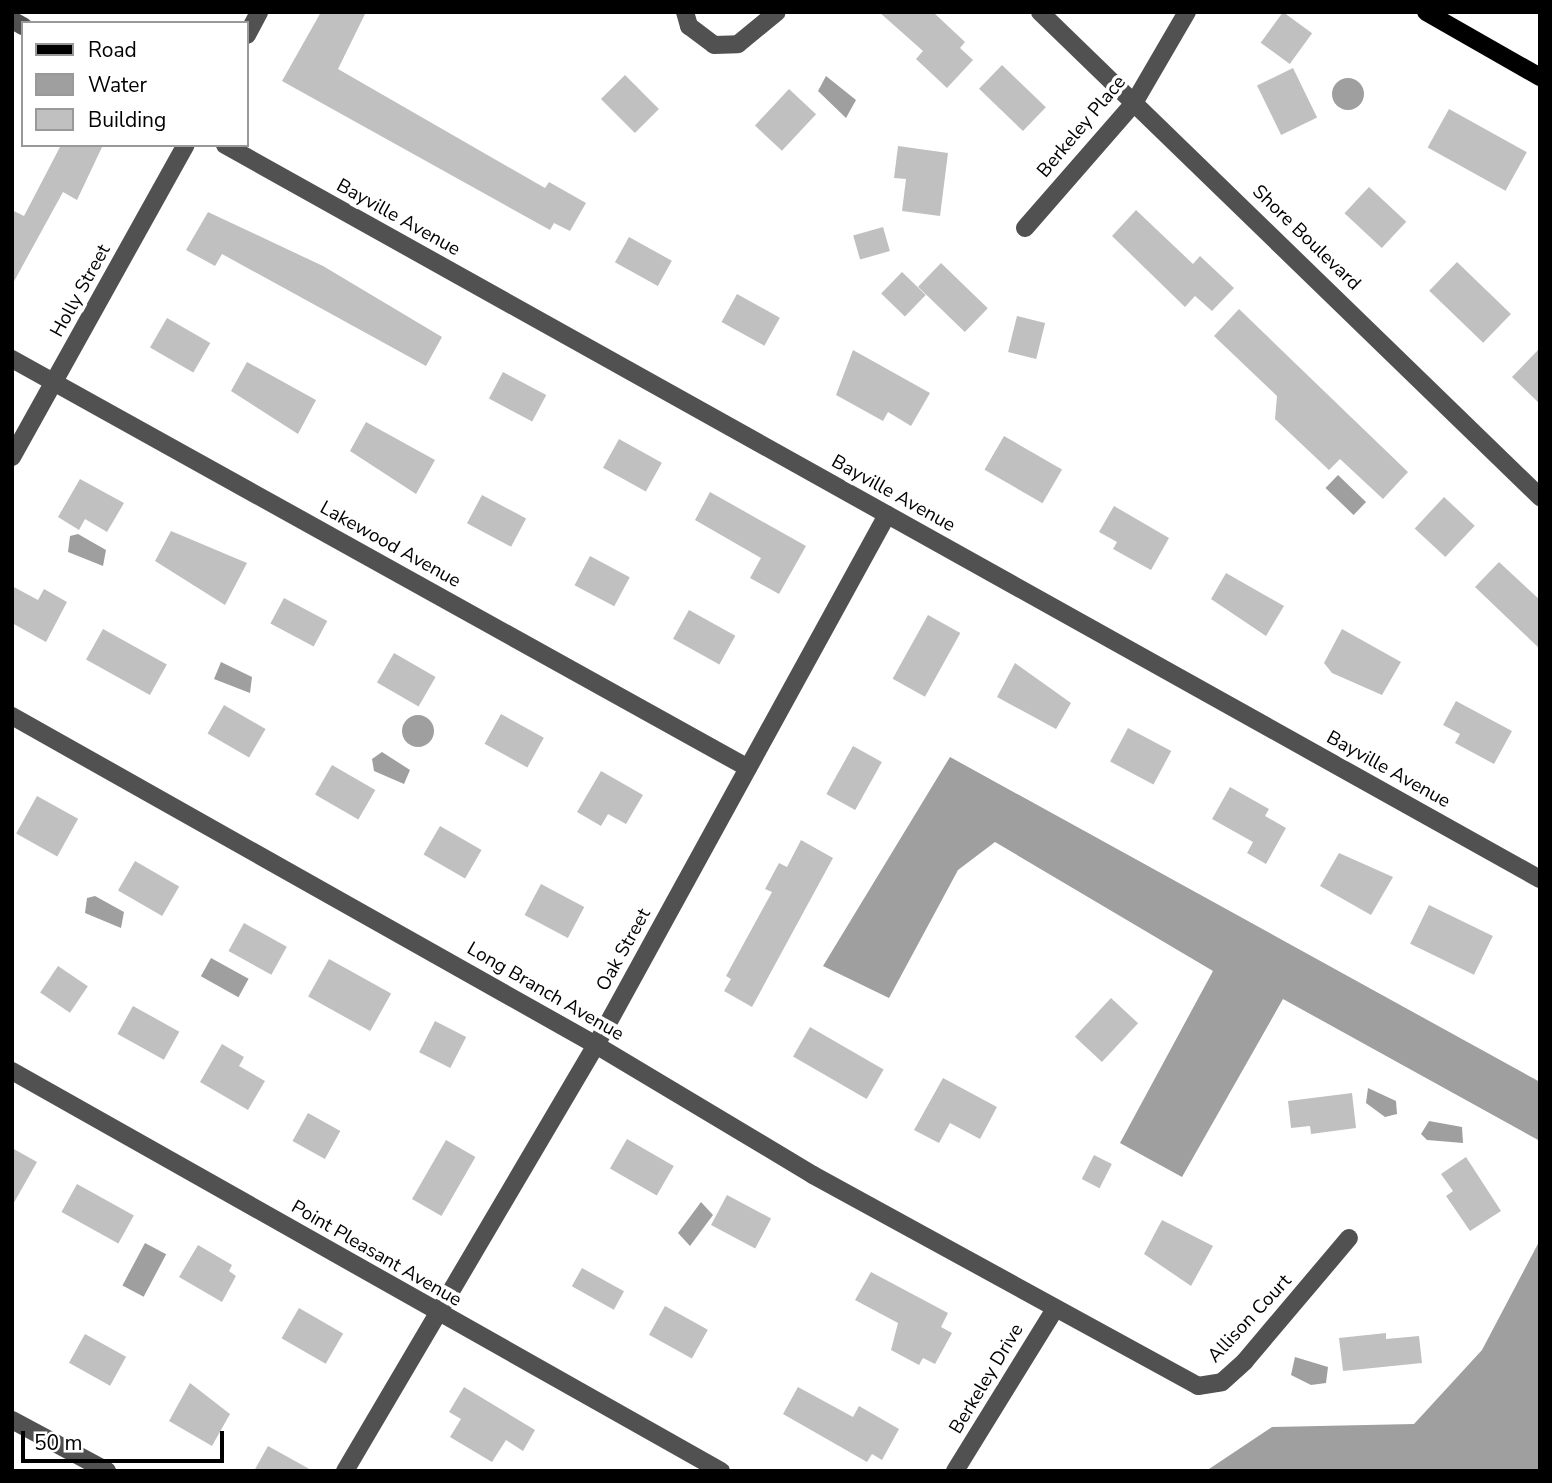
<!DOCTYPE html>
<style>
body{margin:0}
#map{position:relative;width:1552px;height:1483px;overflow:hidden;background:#fff;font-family:"Nunito Sans",sans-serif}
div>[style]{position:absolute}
.water>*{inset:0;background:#9f9f9f;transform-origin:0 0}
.round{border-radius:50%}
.building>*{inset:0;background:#c0c0c0;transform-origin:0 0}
.minor>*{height:18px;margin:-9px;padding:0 9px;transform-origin:9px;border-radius:9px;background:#515151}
.major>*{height:18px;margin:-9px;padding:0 9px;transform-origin:9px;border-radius:9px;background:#000}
span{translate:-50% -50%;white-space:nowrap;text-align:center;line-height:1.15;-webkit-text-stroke:7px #fff;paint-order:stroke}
.street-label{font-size:19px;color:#000}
.frame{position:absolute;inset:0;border:14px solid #000;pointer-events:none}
.legend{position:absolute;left:21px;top:21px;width:228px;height:126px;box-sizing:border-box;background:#fff;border:2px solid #999;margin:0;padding:9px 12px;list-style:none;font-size:21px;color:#000}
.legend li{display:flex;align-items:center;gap:14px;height:35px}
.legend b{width:35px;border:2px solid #999}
.scale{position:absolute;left:21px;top:1431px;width:203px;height:32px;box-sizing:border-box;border:4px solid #000;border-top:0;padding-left:9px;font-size:21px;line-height:24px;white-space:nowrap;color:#000;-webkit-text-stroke:5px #fff;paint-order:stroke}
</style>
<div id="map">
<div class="water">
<i style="clip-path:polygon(826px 76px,856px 100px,846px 118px,818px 91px)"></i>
<i class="round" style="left:1332px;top:78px;width:32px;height:32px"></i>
<i style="left:1338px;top:475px;width:39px;height:18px;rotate:44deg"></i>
<i style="clip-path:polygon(78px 534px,106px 550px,103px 566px,68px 552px,70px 536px)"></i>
<i style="clip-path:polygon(221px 662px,252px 677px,250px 693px,214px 679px)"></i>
<i class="round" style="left:402px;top:715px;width:32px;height:32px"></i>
<i style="clip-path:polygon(382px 752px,410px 770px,404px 784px,374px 771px,372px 759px)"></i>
<i style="clip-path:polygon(950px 757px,1540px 1082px,1540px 1141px,1283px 999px,1182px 1177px,1120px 1143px,1213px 971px,995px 842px,958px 870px,889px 998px,823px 966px)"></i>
<i style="clip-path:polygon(95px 896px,124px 912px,121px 928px,85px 913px,87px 898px)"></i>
<i style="left:211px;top:958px;width:43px;height:21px;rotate:29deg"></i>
<i style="clip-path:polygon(1368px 1088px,1396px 1101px,1397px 1114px,1385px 1117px,1366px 1103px)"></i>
<i style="clip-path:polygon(1429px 1121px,1462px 1127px,1463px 1143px,1427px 1140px,1421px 1134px)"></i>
<i style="clip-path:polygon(701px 1202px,713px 1215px,690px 1246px,678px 1233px)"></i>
<i style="clip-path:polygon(1540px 1240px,1540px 1471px,1206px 1471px,1272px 1427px,1414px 1424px,1482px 1350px)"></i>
<i style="left:145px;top:1243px;width:24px;height:48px;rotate:28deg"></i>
<i style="clip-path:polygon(1295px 1357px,1328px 1367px,1326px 1383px,1311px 1385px,1291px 1375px)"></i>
</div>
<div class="building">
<i style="clip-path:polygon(321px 12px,366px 12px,338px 69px,545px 188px,549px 182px,586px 203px,570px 231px,554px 223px,550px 230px,282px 81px)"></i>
<i style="clip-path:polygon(879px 12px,933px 12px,965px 42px,960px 48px,973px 60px,947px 88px,916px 59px,923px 51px)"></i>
<i style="left:1283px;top:12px;width:36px;height:38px;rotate:36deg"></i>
<i style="left:1002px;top:65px;width:61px;height:33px;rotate:44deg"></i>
<i style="left:1293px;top:68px;width:55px;height:40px;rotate:64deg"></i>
<i style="left:625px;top:75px;width:48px;height:34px;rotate:45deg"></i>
<i style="left:789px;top:89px;width:37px;height:50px;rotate:43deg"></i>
<i style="left:1449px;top:109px;width:89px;height:44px;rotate:29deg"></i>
<i style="clip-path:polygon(61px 145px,103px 145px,77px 200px,63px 192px,12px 285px,12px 210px,24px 216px)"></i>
<i style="clip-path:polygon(898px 146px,948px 153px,940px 216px,902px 211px,906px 179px,894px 178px)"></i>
<i style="left:1369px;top:187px;width:51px;height:36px;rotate:43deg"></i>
<i style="clip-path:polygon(1136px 210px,1193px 264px,1200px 256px,1234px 288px,1212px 311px,1195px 296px,1185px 307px,1112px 236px)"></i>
<i style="clip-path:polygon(208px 212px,323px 266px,442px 337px,426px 366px,222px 254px,215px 266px,186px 250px)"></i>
<i style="left:883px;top:227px;width:25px;height:31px;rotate:74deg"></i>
<i style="left:629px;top:237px;width:49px;height:29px;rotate:29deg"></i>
<i style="left:1457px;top:262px;width:75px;height:40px;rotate:44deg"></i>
<i style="left:941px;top:263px;width:65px;height:33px;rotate:44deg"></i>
<i style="left:902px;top:272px;width:33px;height:30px;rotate:44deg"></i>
<i style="left:737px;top:294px;width:49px;height:32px;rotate:29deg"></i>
<i style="clip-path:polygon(1239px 309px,1408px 472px,1383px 499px,1340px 459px,1329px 470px,1275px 419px,1277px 396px,1214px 336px)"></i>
<i style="left:1017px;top:316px;width:29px;height:37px;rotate:14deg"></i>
<i style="left:167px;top:318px;width:50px;height:34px;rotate:30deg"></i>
<i style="clip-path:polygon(1540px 348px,1540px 404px,1512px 377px)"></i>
<i style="clip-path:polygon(853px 350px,930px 393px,911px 426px,888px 412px,883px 421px,836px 395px)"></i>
<i style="clip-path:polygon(247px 362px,316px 400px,298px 434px,231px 391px)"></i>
<i style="left:503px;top:372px;width:49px;height:30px;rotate:28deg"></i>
<i style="clip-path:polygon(366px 422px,435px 460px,416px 494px,350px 451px)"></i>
<i style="left:1004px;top:436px;width:67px;height:39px;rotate:30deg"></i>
<i style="left:619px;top:439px;width:49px;height:33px;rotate:29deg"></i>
<i style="clip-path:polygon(80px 479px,124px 503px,107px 532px,85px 519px,79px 530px,58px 517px)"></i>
<i style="clip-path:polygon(710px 492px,806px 546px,779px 594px,750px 578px,761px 558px,695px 520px)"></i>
<i style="left:482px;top:495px;width:50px;height:32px;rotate:28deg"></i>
<i style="left:1444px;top:497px;width:42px;height:43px;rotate:43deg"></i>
<i style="clip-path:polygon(1114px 506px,1169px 538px,1151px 570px,1113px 549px,1117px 542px,1099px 532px)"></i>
<i style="clip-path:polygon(171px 531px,247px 563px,225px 605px,155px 561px)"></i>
<i style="left:590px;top:556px;width:45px;height:33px;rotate:28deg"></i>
<i style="clip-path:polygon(1499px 562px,1540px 600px,1540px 649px,1475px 587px)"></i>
<i style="clip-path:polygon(1226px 573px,1284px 606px,1266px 636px,1211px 599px)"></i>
<i style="clip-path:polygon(12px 586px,38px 600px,44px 589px,67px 602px,46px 642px,12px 623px)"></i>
<i style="left:284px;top:598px;width:49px;height:29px;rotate:28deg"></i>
<i style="left:689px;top:610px;width:53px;height:33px;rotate:29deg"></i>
<i style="left:928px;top:615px;width:37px;height:73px;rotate:29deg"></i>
<i style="left:103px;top:629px;width:73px;height:35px;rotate:29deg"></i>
<i style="clip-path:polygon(1342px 629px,1401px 662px,1382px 695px,1332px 673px,1324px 663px)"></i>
<i style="left:394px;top:653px;width:48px;height:34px;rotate:30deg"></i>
<i style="clip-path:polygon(1015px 663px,1071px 703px,1056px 729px,997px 697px)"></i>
<i style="clip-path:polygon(1456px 701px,1512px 731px,1494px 764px,1455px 743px,1460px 734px,1443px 725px)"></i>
<i style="left:224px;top:705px;width:48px;height:33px;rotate:30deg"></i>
<i style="left:501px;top:714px;width:49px;height:34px;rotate:29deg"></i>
<i style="left:1128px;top:728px;width:49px;height:38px;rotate:28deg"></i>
<i style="left:853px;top:746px;width:33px;height:55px;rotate:29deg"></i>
<i style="left:332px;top:765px;width:50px;height:34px;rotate:30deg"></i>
<i style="clip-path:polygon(601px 771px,643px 795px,626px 824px,608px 814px,601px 826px,577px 812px)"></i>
<i style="clip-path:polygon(1230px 787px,1269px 809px,1265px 816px,1286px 828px,1266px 864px,1247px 853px,1253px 842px,1212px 819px)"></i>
<i style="left:37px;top:796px;width:47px;height:43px;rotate:29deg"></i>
<i style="left:440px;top:826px;width:48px;height:33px;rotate:30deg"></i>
<i style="clip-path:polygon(801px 840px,833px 858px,752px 1007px,724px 991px,731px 979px,726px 976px,772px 892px,765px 889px,779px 863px,787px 867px)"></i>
<i style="clip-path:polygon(1339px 853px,1393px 877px,1371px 915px,1320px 886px)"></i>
<i style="left:135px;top:861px;width:51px;height:34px;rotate:30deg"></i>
<i style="left:541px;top:884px;width:49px;height:35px;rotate:28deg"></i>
<i style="left:1429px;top:905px;width:71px;height:43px;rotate:26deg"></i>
<i style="left:244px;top:923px;width:49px;height:32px;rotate:29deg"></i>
<i style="left:329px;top:959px;width:71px;height:43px;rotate:29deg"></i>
<i style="left:58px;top:966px;width:36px;height:32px;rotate:34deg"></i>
<i style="left:1111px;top:998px;width:37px;height:53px;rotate:43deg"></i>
<i style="left:133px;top:1006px;width:53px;height:32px;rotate:29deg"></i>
<i style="left:435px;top:1021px;width:35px;height:35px;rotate:27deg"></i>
<i style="left:810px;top:1027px;width:85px;height:34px;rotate:30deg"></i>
<i style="clip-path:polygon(222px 1044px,244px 1057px,239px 1066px,265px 1081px,248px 1110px,200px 1082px)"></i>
<i style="clip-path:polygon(943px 1078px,997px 1107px,980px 1139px,950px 1123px,939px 1143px,914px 1130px)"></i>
<i style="clip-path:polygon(1352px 1093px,1356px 1128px,1311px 1134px,1310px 1126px,1291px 1128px,1288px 1101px)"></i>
<i style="left:308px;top:1113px;width:37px;height:32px;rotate:29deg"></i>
<i style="left:627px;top:1139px;width:54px;height:34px;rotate:30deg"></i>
<i style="left:446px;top:1140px;width:34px;height:68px;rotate:30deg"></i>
<i style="clip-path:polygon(12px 1148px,37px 1162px,12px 1206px)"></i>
<i style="left:1094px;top:1155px;width:20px;height:27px;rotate:27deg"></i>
<i style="clip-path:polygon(1466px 1157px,1501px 1211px,1470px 1231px,1446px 1196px,1453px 1191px,1441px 1174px)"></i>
<i style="left:77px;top:1184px;width:65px;height:32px;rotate:29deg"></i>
<i style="left:727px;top:1195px;width:50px;height:34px;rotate:28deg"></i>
<i style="clip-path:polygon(1162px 1220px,1213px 1246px,1191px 1286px,1144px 1254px)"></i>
<i style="clip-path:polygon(198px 1245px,232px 1265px,229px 1271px,236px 1276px,222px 1302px,179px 1277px)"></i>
<i style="left:582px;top:1268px;width:48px;height:21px;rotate:29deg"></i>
<i style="clip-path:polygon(871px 1272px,948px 1313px,941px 1327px,952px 1333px,935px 1364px,923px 1358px,919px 1365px,891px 1350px,898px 1323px,855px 1300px)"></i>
<i style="left:665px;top:1306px;width:49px;height:33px;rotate:29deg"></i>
<i style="left:299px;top:1308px;width:51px;height:35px;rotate:30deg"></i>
<i style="clip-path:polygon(1386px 1333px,1386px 1339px,1419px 1336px,1422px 1363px,1343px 1371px,1339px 1338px)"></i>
<i style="left:85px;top:1334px;width:47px;height:33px;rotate:29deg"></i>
<i style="clip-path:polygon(190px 1383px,230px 1414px,212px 1446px,169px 1421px)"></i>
<i style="clip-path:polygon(464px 1387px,535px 1430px,523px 1451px,506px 1440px,492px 1462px,450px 1437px,461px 1419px,449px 1412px)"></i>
<i style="clip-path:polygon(798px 1387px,853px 1417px,859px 1406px,899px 1429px,882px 1460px,872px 1454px,867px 1462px,783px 1414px)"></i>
<i style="clip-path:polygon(268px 1446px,313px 1471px,254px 1471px)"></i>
</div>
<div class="minor">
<i style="left:685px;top:12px;width:15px;rotate:74deg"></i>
<i style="left:689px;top:26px;width:31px;rotate:37deg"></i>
<i style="left:714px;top:45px;width:24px;rotate:-2deg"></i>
<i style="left:738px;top:44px;width:50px;rotate:-39.4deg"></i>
<i style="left:1040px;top:12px;width:697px;rotate:44.13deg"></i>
<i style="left:12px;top:20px;width:13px;rotate:29deg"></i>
<i style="left:247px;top:35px;width:26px;rotate:-62deg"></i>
<i style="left:225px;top:145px;width:1506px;rotate:29.17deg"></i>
<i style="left:1025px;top:228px;width:166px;rotate:-48.9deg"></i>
<i style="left:1134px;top:103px;width:105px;rotate:-59.8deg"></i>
<i style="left:12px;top:359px;width:842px;rotate:29.06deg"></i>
<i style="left:12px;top:457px;width:357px;rotate:-60.9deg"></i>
<i style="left:12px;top:716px;width:670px;rotate:29.4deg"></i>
<i style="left:596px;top:1045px;width:253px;rotate:30.9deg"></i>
<i style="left:813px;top:1175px;width:439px;rotate:28.7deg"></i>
<i style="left:1198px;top:1386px;width:24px;rotate:-9deg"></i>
<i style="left:1222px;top:1382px;width:31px;rotate:-42deg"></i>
<i style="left:1245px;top:1361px;width:161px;rotate:-49.8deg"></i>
<i style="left:12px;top:1071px;width:814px;rotate:29.43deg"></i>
<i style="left:12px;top:1420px;width:108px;rotate:28.2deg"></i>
<i style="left:345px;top:1471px;width:494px;rotate:-59.5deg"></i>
<i style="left:596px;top:1045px;width:605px;rotate:-61.23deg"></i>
<i style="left:955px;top:1471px;width:190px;rotate:-58.3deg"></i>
</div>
<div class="major">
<i style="left:1426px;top:12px;width:131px;rotate:29.7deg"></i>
</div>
<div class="street-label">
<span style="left:1082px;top:127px;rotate:-50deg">Berkeley Place</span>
<span style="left:398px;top:218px;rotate:29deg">Bayville Avenue</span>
<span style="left:1306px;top:238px;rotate:44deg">Shore Boulevard</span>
<span style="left:81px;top:291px;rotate:-61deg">Holly Street</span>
<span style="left:893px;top:494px;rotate:29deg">Bayville Avenue</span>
<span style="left:390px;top:545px;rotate:29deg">Lakewood Avenue</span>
<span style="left:1388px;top:770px;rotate:29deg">Bayville Avenue</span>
<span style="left:624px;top:950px;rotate:-61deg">Oak Street</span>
<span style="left:545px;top:992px;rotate:30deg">Long Branch Avenue</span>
<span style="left:376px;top:1254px;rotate:30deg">Point Pleasant Avenue</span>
<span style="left:1250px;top:1319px;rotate:-47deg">Allison Court</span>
<span style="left:987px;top:1379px;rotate:-59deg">Berkeley Drive</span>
</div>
<div class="frame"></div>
<ul class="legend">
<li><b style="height:9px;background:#000"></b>Road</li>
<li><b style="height:19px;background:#9f9f9f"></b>Water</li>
<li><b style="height:19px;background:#c0c0c0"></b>Building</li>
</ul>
<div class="scale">50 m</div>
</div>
